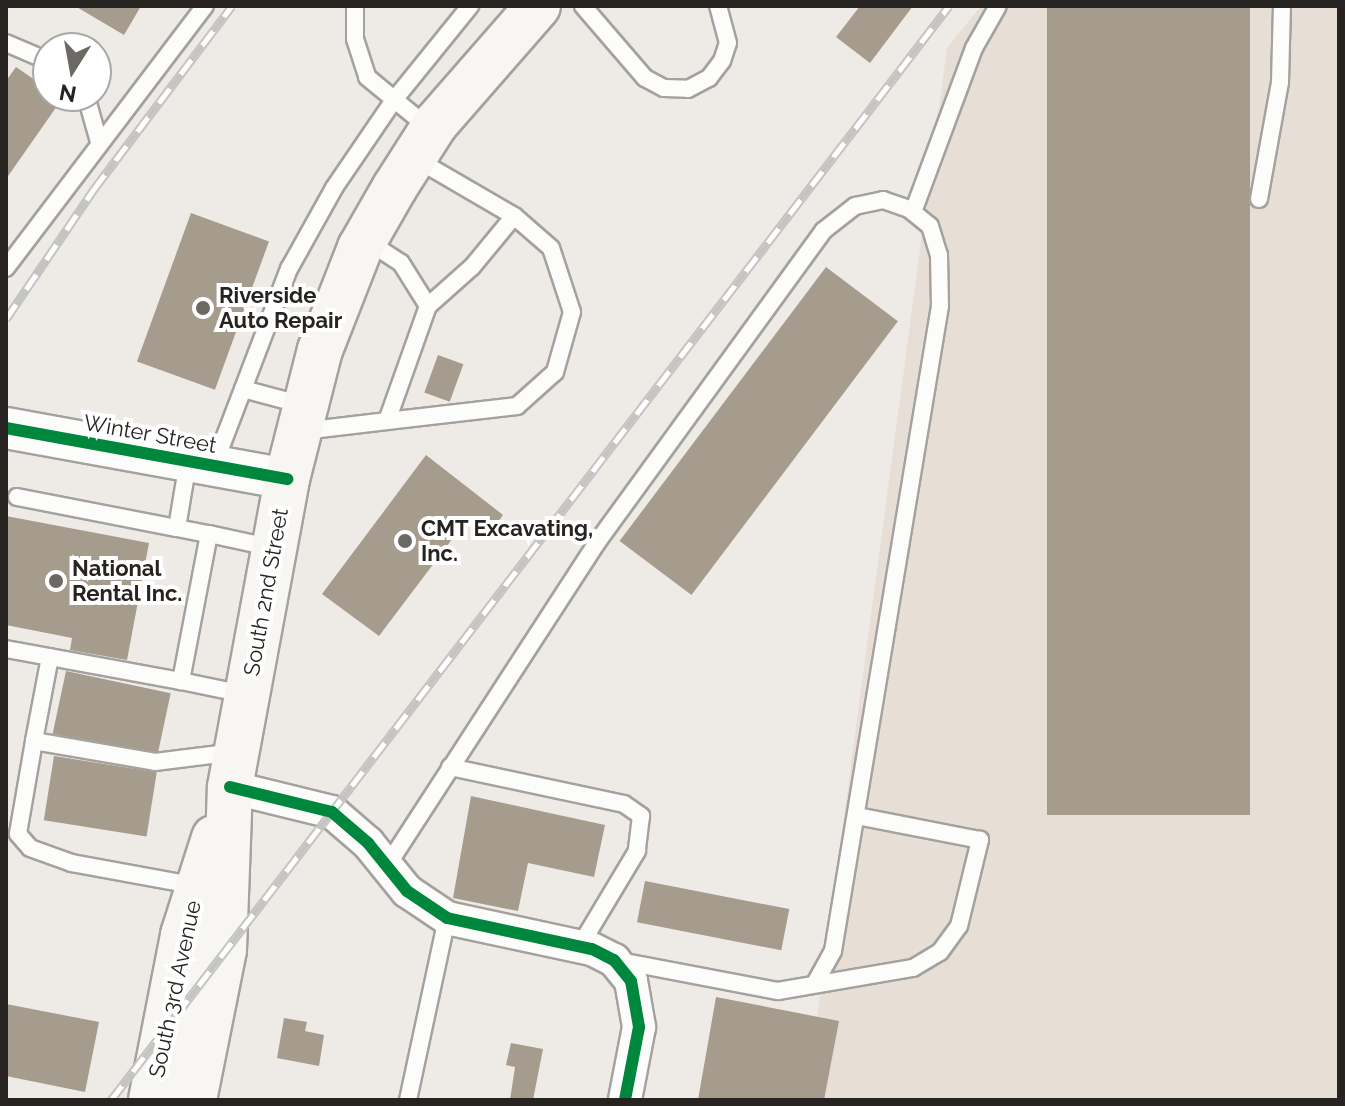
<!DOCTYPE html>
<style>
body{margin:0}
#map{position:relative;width:1345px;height:1106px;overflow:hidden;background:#eeeae6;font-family:Raleway,sans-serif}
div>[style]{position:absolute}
.built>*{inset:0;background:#e7dfd5}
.building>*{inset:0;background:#a69c8d;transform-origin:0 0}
.roads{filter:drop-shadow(2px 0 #a4a19e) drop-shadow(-2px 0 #a4a19e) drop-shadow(0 2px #a4a19e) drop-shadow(0 -2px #a4a19e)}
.service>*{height:16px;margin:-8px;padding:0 8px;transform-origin:8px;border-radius:8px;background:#fcfcfb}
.minor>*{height:32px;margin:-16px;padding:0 16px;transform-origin:16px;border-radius:16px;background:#fcfcfb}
.tertiary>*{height:40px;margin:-20px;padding:0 20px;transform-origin:20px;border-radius:20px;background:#fcfcfb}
.secondary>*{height:44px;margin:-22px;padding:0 22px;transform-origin:22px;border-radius:22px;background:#f8f6f3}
.rail>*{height:9px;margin-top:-4.5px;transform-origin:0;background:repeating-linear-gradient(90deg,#fff 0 18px,#c4c4c2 0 36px);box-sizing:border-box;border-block:2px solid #c4c4c2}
.cycleway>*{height:12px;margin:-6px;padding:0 6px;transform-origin:6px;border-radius:6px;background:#00873e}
.dots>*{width:22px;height:22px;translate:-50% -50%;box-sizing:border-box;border:4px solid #fff;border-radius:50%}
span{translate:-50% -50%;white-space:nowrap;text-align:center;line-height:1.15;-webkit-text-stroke:8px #fff;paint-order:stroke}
.poi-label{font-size:22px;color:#262320;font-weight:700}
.left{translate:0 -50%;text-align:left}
.street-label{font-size:22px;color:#262320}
.frame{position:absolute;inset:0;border:8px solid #262320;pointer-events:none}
.north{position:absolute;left:32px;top:32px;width:80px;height:80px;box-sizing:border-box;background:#fff;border:2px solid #a8a7a6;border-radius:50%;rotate:191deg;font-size:22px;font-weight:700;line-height:32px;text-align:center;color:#262320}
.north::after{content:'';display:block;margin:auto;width:28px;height:36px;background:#6c6965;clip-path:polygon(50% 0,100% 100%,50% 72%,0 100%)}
</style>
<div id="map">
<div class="built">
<i style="clip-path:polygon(981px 6px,1339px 6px,1339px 1100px,806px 1100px,947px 48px)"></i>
</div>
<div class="building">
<i style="clip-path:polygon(75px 6px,141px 6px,124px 35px)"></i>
<i style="clip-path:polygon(860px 6px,913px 6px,870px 63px,836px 37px)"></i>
<i style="left:1047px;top:6px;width:203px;height:809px"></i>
<i style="clip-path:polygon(16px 67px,48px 89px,48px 96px,62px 99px,6px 179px,6px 81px)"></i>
<i style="left:191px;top:213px;width:83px;height:158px;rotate:20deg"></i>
<i style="left:826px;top:267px;width:90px;height:343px;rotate:37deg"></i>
<i style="left:438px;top:355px;width:27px;height:40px;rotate:20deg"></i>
<i style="clip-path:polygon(426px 455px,503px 515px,487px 538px,465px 522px,379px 636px,322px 594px)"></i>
<i style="clip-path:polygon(6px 516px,149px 543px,127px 660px,70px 650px,72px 638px,6px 625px)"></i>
<i style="left:66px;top:671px;width:107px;height:64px;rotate:12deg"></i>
<i style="left:54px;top:756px;width:104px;height:65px;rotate:9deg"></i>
<i style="clip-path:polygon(471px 796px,605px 825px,594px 877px,528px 863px,518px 911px,453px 898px)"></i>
<i style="left:645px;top:881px;width:147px;height:42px;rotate:11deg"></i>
<i style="clip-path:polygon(716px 997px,839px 1021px,824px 1100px,698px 1100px)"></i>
<i style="clip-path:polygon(6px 1004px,99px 1022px,85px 1092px,6px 1076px)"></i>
<i style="clip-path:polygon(284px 1018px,307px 1022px,305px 1031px,324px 1035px,319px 1066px,277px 1058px)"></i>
<i style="clip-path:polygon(511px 1043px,543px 1049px,533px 1100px,510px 1100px,515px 1067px,506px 1065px)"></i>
</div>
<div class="roads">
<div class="service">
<i style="left:355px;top:6px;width:33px;rotate:90deg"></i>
<i style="left:355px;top:39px;width:40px;rotate:72deg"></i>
<i style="left:367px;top:77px;width:82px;rotate:39.5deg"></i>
<i style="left:583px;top:6px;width:95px;rotate:49.3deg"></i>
<i style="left:645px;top:78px;width:21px;rotate:28deg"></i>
<i style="left:664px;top:88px;width:24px;rotate:2deg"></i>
<i style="left:688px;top:89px;width:24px;rotate:-28deg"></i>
<i style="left:709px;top:78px;width:21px;rotate:-53deg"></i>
<i style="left:722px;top:61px;width:19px;rotate:-72deg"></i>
<i style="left:728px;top:43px;width:38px;rotate:-105deg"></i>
<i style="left:6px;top:43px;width:46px;rotate:23.2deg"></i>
<i style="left:86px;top:96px;width:48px;rotate:74.2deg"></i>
<i style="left:1259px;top:199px;width:119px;rotate:-79.8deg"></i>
<i style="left:1280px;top:82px;width:76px;rotate:-88.5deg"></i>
<i style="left:913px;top:212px;width:175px;rotate:-69.6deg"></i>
<i style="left:974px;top:48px;width:48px;rotate:-60.3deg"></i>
<i style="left:6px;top:268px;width:329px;rotate:-52.8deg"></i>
<i style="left:428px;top:306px;width:59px;rotate:-41.6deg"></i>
<i style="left:472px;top:267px;width:66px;rotate:-50.5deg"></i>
<i style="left:243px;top:389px;width:62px;rotate:14.9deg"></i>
<i style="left:387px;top:421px;width:131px;rotate:-6.6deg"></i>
<i style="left:517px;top:406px;width:51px;rotate:-41.8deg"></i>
<i style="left:555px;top:372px;width:62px;rotate:-74.2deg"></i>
<i style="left:572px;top:312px;width:67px;rotate:-108.2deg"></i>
<i style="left:551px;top:248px;width:49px;rotate:-139.1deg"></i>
<i style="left:514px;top:216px;width:113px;rotate:-149.8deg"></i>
<i style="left:303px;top:431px;width:85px;rotate:-6.8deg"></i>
<i style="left:387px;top:421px;width:122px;rotate:-70.4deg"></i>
<i style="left:428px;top:306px;width:51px;rotate:-122.1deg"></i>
<i style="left:401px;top:263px;width:40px;rotate:-147.1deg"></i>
<i style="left:188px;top:462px;width:67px;rotate:99.5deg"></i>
<i style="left:177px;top:528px;width:33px;rotate:11deg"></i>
<i style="left:209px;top:534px;width:150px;rotate:100.8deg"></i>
<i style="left:181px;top:681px;width:64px;rotate:11.7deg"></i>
<i style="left:214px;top:465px;width:210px;rotate:-69.1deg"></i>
<i style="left:289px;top:269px;width:93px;rotate:-60.9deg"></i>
<i style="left:334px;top:188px;width:107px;rotate:-55.7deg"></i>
<i style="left:394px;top:100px;width:121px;rotate:-51deg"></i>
<i style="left:17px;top:497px;width:163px;rotate:11deg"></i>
<i style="left:209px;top:534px;width:66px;rotate:12.2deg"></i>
<i style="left:6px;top:649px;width:178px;rotate:10.4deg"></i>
<i style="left:50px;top:657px;width:86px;rotate:100.8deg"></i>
<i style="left:34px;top:741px;width:123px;rotate:9.8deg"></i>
<i style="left:155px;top:762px;width:81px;rotate:-7.1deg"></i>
<i style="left:34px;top:741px;width:94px;rotate:99.8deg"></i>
<i style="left:18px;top:834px;width:18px;rotate:49deg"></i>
<i style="left:30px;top:848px;width:45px;rotate:19.7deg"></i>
<i style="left:72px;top:863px;width:127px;rotate:10.4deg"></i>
<i style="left:450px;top:767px;width:178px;rotate:12deg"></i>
<i style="left:624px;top:804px;width:21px;rotate:35deg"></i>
<i style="left:641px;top:816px;width:35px;rotate:97deg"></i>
<i style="left:637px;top:851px;width:111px;rotate:121deg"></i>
<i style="left:387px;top:866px;width:387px;rotate:-57deg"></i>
<i style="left:598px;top:541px;width:383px;rotate:-54deg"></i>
<i style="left:823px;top:231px;width:41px;rotate:-38deg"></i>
<i style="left:855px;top:206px;width:29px;rotate:-12deg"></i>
<i style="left:883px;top:200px;width:28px;rotate:19deg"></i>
<i style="left:909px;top:209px;width:27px;rotate:39deg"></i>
<i style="left:930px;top:226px;width:30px;rotate:73deg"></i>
<i style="left:939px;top:255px;width:51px;rotate:88.9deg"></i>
<i style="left:940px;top:306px;width:654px;rotate:99.42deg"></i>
<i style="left:833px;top:951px;width:35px;rotate:119deg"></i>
<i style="left:620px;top:961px;width:161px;rotate:10.8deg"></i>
<i style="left:778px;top:991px;width:137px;rotate:-9.7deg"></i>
<i style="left:913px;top:968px;width:31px;rotate:-31deg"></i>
<i style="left:940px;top:952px;width:32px;rotate:-54deg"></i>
<i style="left:959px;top:926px;width:89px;rotate:-76.3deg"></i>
<i style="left:980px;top:840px;width:126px;rotate:-169deg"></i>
<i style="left:408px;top:1100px;width:186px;rotate:-77.9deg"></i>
</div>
<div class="minor">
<i style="left:230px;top:787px;width:105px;rotate:13.8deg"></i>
<i style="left:332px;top:812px;width:48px;rotate:40.7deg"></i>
<i style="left:368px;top:843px;width:62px;rotate:50.9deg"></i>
<i style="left:407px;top:891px;width:48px;rotate:34deg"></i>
<i style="left:447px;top:918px;width:148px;rotate:12.1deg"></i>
<i style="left:592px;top:949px;width:25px;rotate:27deg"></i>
<i style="left:614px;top:960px;width:27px;rotate:51deg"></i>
<i style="left:631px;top:981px;width:47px;rotate:80.1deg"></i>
<i style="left:639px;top:1027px;width:74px;rotate:100.9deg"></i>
</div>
<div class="tertiary">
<i style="left:6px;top:428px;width:286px;rotate:10.3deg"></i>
</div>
<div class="secondary">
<i style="left:151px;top:1100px;width:168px;rotate:-79deg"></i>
<i style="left:183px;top:935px;width:102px;rotate:-72.3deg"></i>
<i style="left:194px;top:1100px;width:153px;rotate:-78.7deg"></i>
<i style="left:224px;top:950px;width:163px;rotate:-87.9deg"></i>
<i style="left:230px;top:787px;width:313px;rotate:-79.5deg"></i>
<i style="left:287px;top:479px;width:133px;rotate:-75.7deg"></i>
<i style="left:320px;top:350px;width:110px;rotate:-68.6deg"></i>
<i style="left:360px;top:248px;width:70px;rotate:-60.2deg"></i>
<i style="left:395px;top:187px;width:76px;rotate:-57.4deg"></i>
<i style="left:436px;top:123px;width:155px;rotate:-48.9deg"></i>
</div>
</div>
<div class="rail">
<i style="left:6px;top:319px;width:157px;rotate:-55.9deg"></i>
<i style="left:94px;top:189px;width:229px;rotate:-53deg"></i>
<i style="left:111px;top:1100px;width:1378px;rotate:-52.55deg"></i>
</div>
<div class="cycleway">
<i style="left:6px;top:428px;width:286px;rotate:10.3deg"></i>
<i style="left:230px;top:787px;width:105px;rotate:13.8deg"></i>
<i style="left:332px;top:812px;width:48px;rotate:40.7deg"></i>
<i style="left:368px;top:843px;width:62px;rotate:50.9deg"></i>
<i style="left:407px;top:891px;width:48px;rotate:34deg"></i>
<i style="left:447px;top:918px;width:148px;rotate:12.1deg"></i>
<i style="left:592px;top:949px;width:25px;rotate:27deg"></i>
<i style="left:614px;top:960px;width:27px;rotate:51deg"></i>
<i style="left:631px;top:981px;width:47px;rotate:80.1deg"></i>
<i style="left:639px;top:1027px;width:74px;rotate:100.9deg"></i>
</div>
<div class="dots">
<i style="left:203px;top:308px;background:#6c6965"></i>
<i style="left:405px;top:541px;background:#6c6965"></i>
<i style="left:56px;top:581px;background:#6c6965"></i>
</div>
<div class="poi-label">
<span class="left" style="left:219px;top:308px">Riverside<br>Auto Repair</span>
<span class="left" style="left:421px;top:541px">CMT Excavating,<br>Inc.</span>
<span class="left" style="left:72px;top:581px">National<br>Rental Inc.</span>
</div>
<div class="street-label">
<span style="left:150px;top:434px;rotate:10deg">Winter Street</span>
<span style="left:266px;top:592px;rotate:-80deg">South 2nd Street</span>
<span style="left:175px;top:989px;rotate:-78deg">South 3rd Avenue</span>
</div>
<div class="frame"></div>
<div class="north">N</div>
</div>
